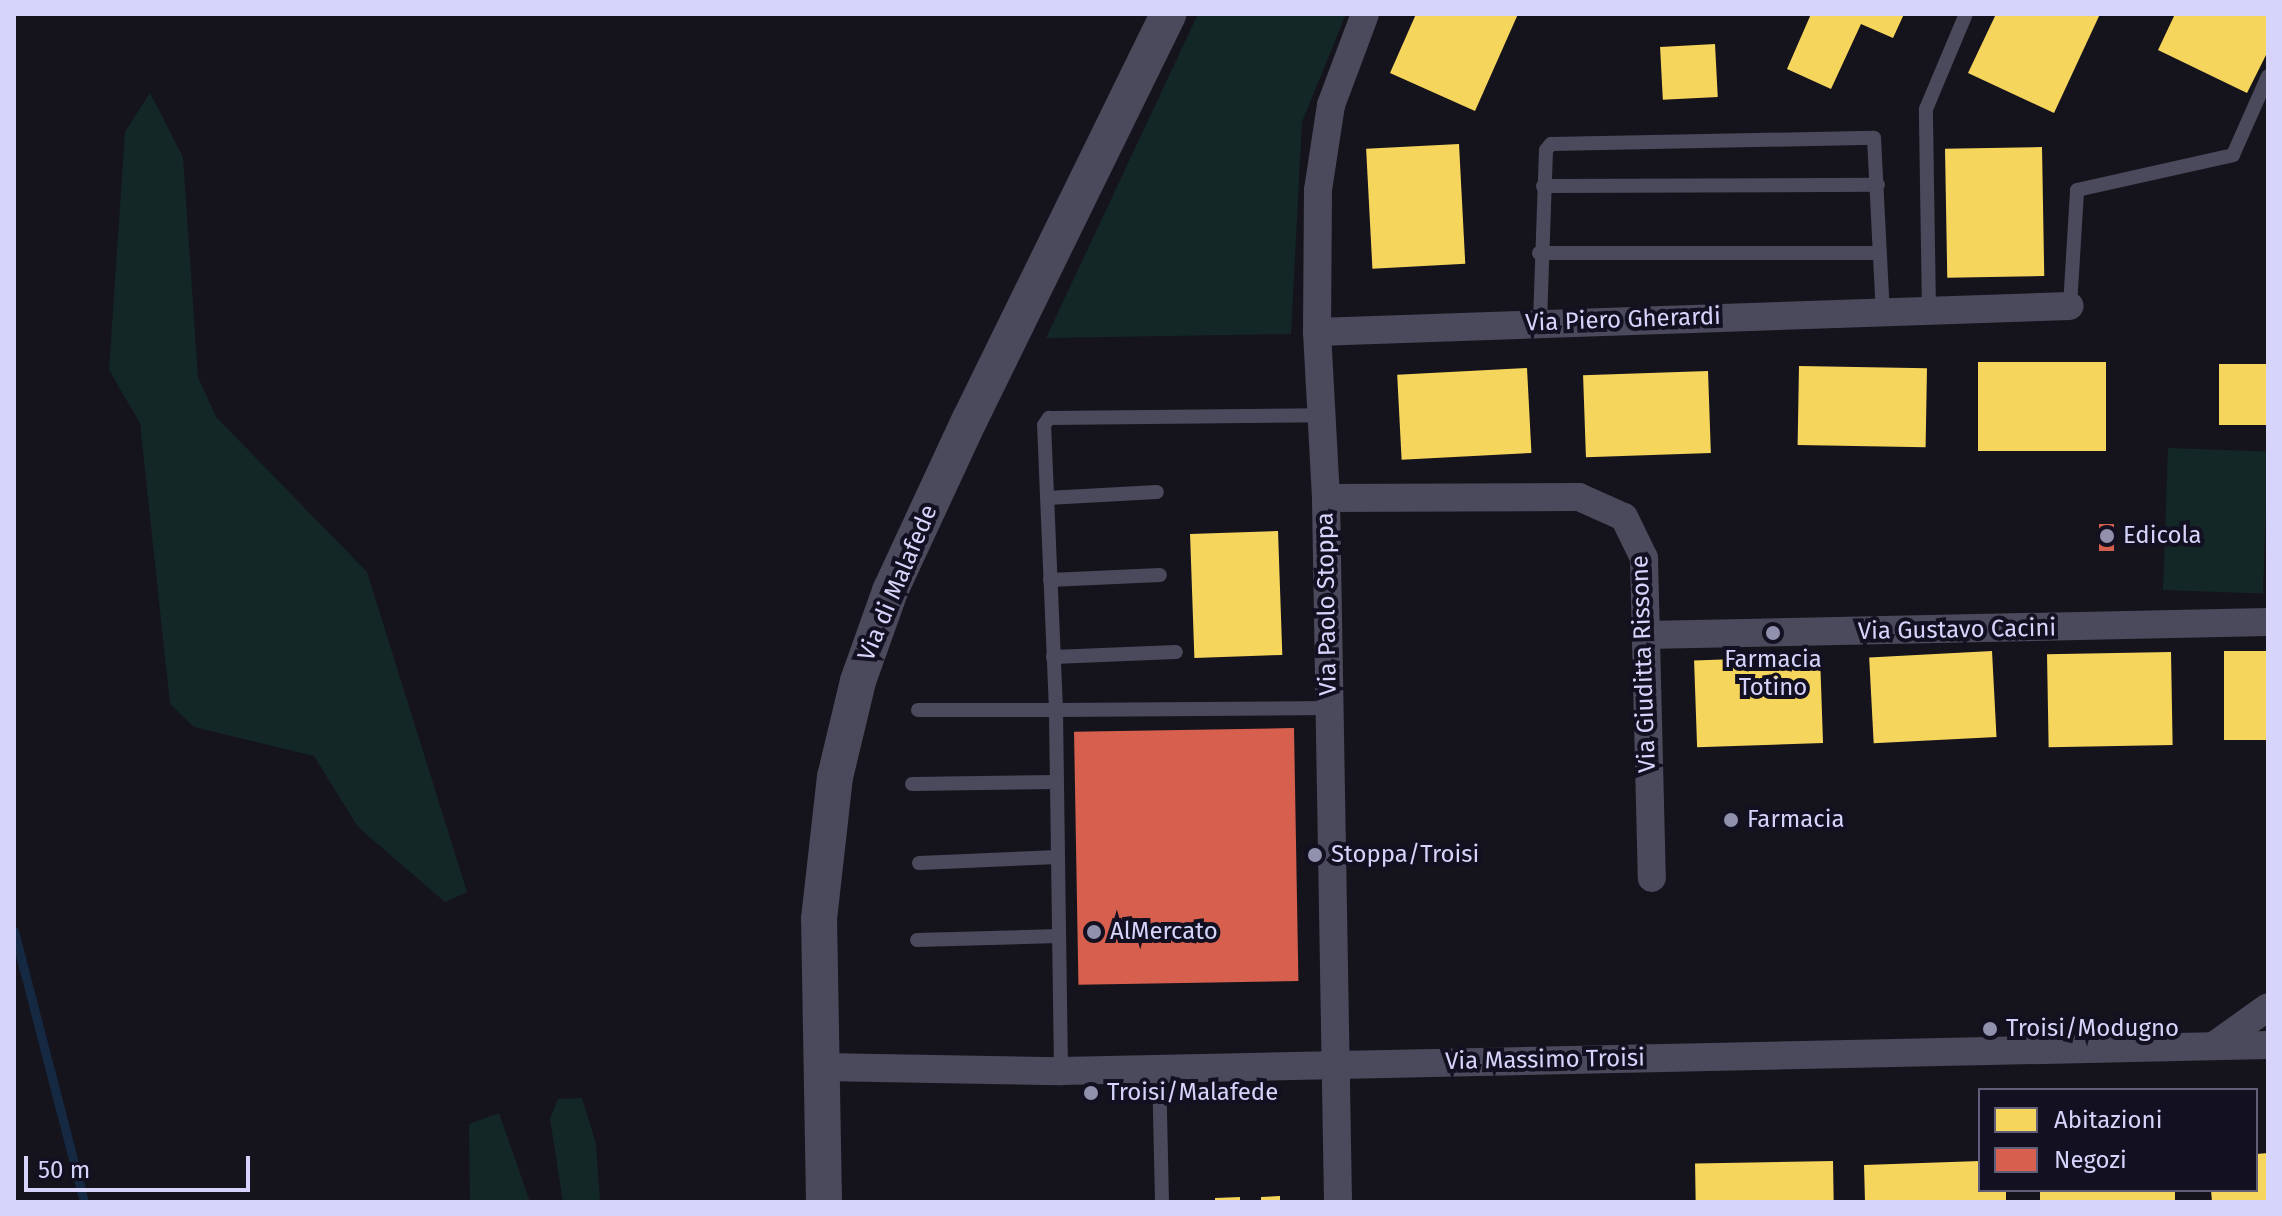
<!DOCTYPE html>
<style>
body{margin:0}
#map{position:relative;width:2282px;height:1216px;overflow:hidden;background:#15141d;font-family:"Fira Sans",sans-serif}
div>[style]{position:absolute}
.green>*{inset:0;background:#142727;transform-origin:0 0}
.homes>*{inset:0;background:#f6d55c;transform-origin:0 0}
.shops>*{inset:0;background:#d6604d;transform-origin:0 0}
.stream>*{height:9px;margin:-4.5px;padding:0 4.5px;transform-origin:4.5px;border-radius:4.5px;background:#152942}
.service>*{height:14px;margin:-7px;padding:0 7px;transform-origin:7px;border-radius:7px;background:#4a4a5c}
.minor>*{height:28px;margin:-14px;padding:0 14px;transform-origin:14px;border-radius:14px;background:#4a4a5c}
.tertiary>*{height:36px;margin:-18px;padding:0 18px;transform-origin:18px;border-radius:18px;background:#4a4a5c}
.dots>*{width:22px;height:22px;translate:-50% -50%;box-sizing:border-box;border:4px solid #121021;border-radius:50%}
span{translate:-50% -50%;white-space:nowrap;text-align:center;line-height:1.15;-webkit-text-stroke:8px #121021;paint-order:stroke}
.street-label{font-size:24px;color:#d6d4fa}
.poi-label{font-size:24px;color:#d6d4fa}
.left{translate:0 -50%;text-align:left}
.frame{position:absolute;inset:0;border:16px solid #d6d4fa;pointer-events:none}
.legend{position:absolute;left:1978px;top:1088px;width:280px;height:104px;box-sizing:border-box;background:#121021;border:2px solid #605e78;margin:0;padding:10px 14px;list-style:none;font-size:24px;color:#d6d4fa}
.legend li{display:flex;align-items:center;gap:16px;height:40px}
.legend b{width:40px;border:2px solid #605e78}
.scale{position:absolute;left:24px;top:1156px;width:226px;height:36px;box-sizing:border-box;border:4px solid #d6d4fa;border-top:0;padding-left:10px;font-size:24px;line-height:28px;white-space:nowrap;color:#d6d4fa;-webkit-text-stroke:6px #121021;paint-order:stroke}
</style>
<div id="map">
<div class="green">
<i style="clip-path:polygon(1198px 14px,1346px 14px,1302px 122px,1291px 334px,1046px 338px)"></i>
<i style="clip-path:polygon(150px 93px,183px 157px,198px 377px,216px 417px,367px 572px,467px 892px,445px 902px,358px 827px,314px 756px,194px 727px,170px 704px,140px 423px,109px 370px,125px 132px)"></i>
<i style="left:2168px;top:448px;width:100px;height:142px;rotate:2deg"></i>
<i style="clip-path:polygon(582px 1098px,596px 1144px,600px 1202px,563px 1202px,550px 1119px,558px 1099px)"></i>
<i style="clip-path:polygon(499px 1113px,530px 1202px,470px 1202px,469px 1124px)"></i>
</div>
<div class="homes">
<i style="clip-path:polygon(1416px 14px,1518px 14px,1475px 111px,1390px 73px)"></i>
<i style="clip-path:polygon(1811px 14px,1904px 14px,1893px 38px,1861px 24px,1831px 89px,1787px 69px)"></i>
<i style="clip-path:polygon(1996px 14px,2100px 14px,2054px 113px,1968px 73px)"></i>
<i style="clip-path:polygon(2175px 14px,2268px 14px,2268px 51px,2247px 93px,2158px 50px)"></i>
<i style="left:1715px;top:44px;width:53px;height:55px;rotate:87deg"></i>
<i style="left:1459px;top:144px;width:120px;height:93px;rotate:87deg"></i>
<i style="left:2042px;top:147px;width:129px;height:97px;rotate:89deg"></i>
<i style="left:1978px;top:362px;width:128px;height:89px"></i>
<i style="left:2268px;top:364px;width:61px;height:49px;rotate:90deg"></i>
<i style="left:1799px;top:366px;width:128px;height:79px;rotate:1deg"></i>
<i style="left:1527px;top:368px;width:85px;height:130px;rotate:87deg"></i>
<i style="left:1708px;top:371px;width:82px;height:125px;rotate:88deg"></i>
<i style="left:1278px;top:531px;width:124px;height:88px;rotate:88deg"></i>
<i style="left:1992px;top:651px;width:86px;height:123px;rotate:87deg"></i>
<i style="left:2224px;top:651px;width:44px;height:89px"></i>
<i style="left:2171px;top:652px;width:93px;height:124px;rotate:89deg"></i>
<i style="left:1820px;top:656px;width:87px;height:126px;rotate:88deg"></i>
<i style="clip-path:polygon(2268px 1153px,2268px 1202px,2212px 1202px,2211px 1190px,2256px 1190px,2256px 1154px)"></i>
<i style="left:1833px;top:1161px;width:41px;height:138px;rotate:89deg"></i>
<i style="clip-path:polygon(1980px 1161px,1980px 1190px,2006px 1190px,2006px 1202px,1865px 1202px,1864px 1165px)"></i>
<i style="left:2040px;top:1190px;width:135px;height:12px"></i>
<i style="clip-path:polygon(1280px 1196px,1280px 1202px,1261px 1202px,1261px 1197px)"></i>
<i style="clip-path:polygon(1240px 1197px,1240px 1202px,1215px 1202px,1215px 1198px)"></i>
</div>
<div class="shops">
<i style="left:2099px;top:524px;width:15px;height:27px"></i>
<i style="left:1294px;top:728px;width:253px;height:220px;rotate:89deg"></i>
</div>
<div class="stream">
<i style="left:14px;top:931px;width:280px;rotate:75.5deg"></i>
</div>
<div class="service">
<i style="left:1543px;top:186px;width:335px;rotate:-0.2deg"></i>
<i style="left:1539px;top:253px;width:340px"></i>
<i style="left:2070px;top:306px;width:116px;rotate:-86.5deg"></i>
<i style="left:2077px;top:190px;width:160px;rotate:-12.6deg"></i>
<i style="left:2233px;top:155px;width:86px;rotate:-66.1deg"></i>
<i style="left:1929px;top:311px;width:202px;rotate:-90.9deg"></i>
<i style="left:1926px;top:109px;width:103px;rotate:-67.2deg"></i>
<i style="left:1540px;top:322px;width:172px;rotate:-88deg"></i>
<i style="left:1546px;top:150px;width:8px;rotate:-50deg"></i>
<i style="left:1551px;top:144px;width:323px;rotate:-1.1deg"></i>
<i style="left:1874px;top:138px;width:175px;rotate:87.1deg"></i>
<i style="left:1047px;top:498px;width:110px;rotate:-3.1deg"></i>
<i style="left:1050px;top:580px;width:110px;rotate:-2.6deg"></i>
<i style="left:1053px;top:657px;width:123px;rotate:-2.3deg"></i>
<i style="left:918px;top:710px;width:138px"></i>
<i style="left:1056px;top:710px;width:285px;rotate:-92.4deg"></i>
<i style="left:1044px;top:425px;width:9px;rotate:-54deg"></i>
<i style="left:1049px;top:418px;width:272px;rotate:-0.6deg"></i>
<i style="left:912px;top:784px;width:145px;rotate:-0.8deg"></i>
<i style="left:919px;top:863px;width:139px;rotate:-2.5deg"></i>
<i style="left:917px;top:940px;width:142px;rotate:-1.6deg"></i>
<i style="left:1159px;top:1069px;width:133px;rotate:88.7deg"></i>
<i style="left:1061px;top:1071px;width:361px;rotate:-90.8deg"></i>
<i style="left:1056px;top:710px;width:272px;rotate:-0.4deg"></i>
</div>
<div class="minor">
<i style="left:1317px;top:332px;width:753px;rotate:-1.98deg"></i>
<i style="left:1326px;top:498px;width:253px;rotate:-0.2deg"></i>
<i style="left:1579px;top:497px;width:49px;rotate:24deg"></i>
<i style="left:1624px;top:517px;width:46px;rotate:64deg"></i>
<i style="left:1644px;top:558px;width:320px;rotate:88.6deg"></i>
<i style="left:1646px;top:635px;width:622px;rotate:-1.2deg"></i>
<i style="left:2215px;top:1045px;width:65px;rotate:-35.6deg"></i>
<i style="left:822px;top:1067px;width:239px;rotate:1deg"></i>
<i style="left:1061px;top:1071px;width:1207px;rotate:-1.23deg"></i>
<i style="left:1338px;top:1202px;width:704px;rotate:-90.98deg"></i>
<i style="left:1326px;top:498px;width:166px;rotate:-93.1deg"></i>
<i style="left:1317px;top:332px;width:142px;rotate:-89.6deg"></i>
<i style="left:1318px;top:190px;width:86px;rotate:-81.3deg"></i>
<i style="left:1331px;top:105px;width:97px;rotate:-69.5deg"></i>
</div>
<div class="tertiary">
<i style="left:824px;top:1202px;width:283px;rotate:-91deg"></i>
<i style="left:819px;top:919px;width:143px;rotate:-83.6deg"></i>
<i style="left:835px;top:777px;width:99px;rotate:-76.5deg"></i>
<i style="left:858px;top:681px;width:96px;rotate:-70.4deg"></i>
<i style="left:890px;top:591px;width:190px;rotate:-65.1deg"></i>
<i style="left:970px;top:419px;width:451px;rotate:-63.9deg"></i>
</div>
<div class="dots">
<i style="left:2107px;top:536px;background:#9291ad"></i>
<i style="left:1773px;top:633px;background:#9291ad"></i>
<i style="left:1731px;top:820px;background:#9291ad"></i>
<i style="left:1315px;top:855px;background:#9291ad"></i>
<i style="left:1094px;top:932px;background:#9291ad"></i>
<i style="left:1990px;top:1029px;background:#9291ad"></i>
<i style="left:1091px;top:1093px;background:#9291ad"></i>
</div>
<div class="street-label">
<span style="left:1623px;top:320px;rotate:-2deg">Via Piero Gherardi</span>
<span style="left:898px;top:583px;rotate:-67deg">Via di Malafede</span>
<span style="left:1327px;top:604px;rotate:-91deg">Via Paolo Stoppa</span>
<span style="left:1957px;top:630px;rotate:-1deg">Via Gustavo Cacini</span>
<span style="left:1644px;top:664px;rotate:-92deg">Via Giuditta Rissone</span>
<span style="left:1545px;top:1060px;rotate:-1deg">Via Massimo Troisi</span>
</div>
<div class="poi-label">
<span class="left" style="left:2123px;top:536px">Edicola</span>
<span style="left:1773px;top:674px">Farmacia<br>Totino</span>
<span class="left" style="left:1747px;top:820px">Farmacia</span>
<span class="left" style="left:1331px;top:855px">Stoppa/Troisi</span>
<span class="left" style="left:1110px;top:932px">AlMercato</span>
<span class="left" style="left:2006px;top:1029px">Troisi/Modugno</span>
<span class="left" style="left:1107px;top:1093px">Troisi/Malafede</span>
</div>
<div class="frame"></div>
<ul class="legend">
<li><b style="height:22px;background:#f6d55c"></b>Abitazioni</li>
<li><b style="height:22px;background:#d6604d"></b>Negozi</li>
</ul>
<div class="scale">50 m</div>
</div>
